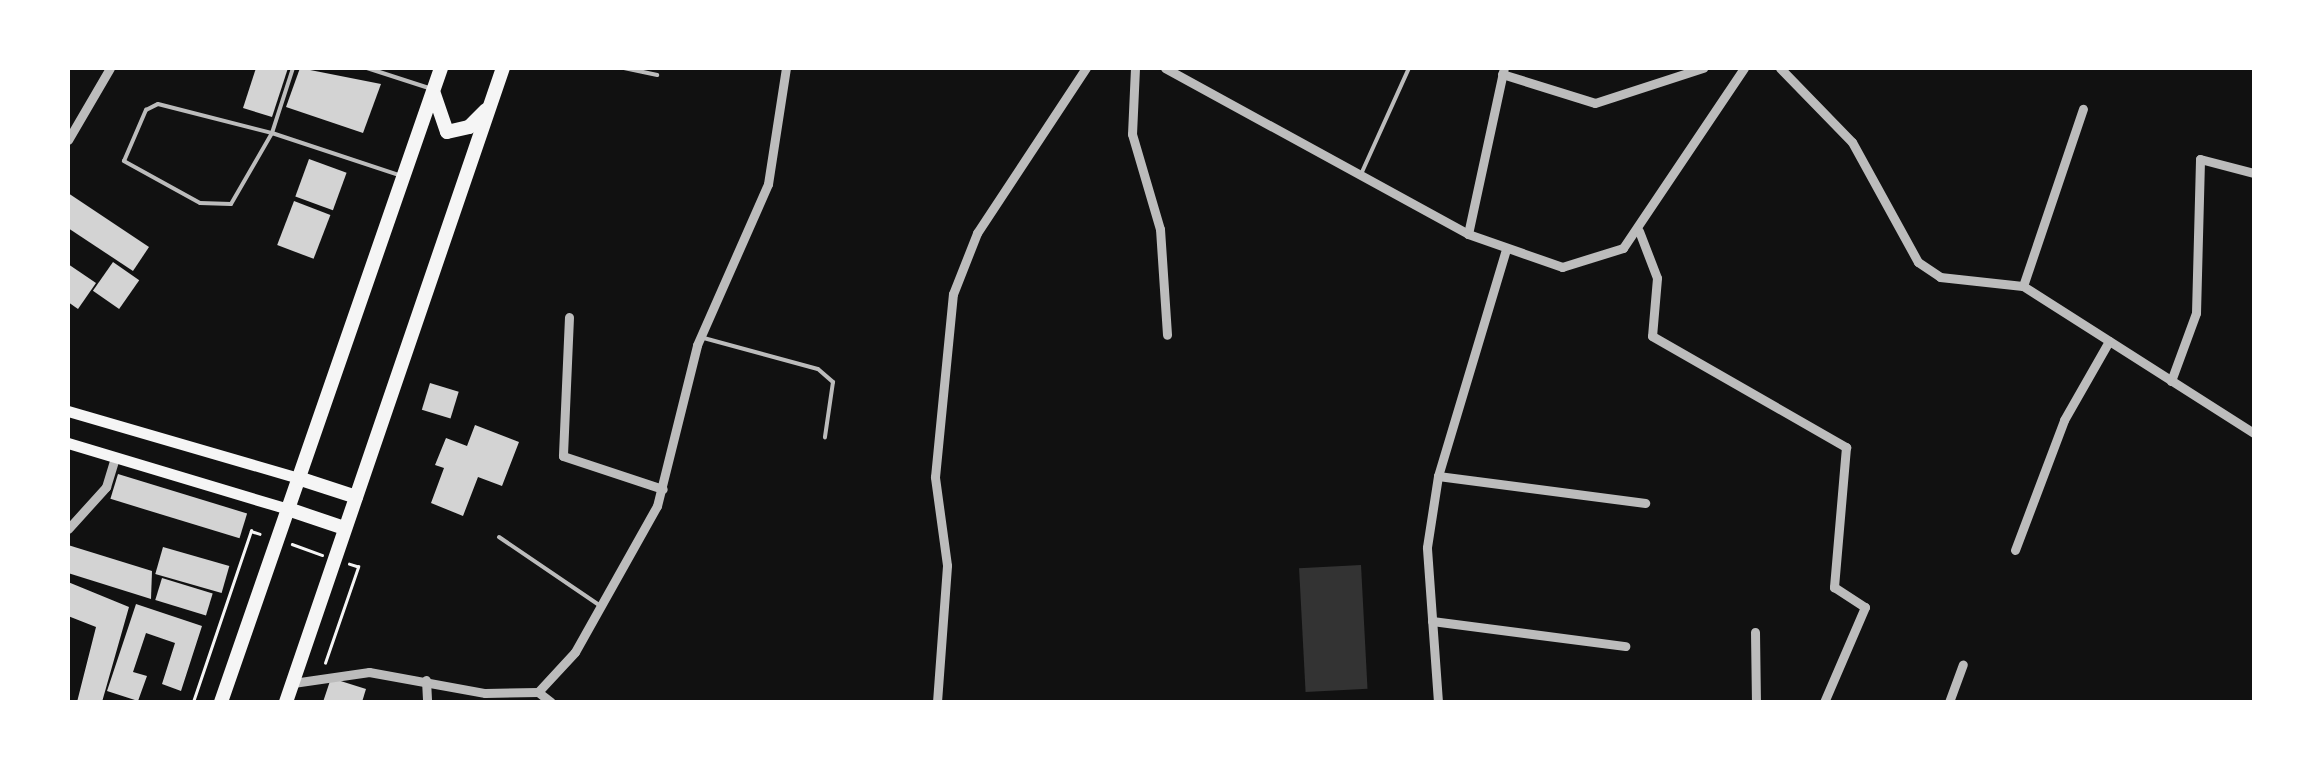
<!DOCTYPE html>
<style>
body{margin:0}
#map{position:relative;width:2322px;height:770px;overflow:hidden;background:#111;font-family:"DM Sans",sans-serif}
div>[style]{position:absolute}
.water>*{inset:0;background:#333;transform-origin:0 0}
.building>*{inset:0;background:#d3d3d3;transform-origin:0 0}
.path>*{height:2.5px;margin:-1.25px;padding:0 1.25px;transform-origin:1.25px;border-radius:1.25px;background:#f5f5f5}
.service>*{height:4px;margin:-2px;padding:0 2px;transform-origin:2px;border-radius:2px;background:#bcbcbc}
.minor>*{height:9px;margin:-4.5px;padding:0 4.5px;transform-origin:4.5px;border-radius:4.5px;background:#bcbcbc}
.secondary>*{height:11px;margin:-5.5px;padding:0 5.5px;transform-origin:5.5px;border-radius:5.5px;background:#f5f5f5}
.trunk>*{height:14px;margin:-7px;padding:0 7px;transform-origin:7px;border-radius:7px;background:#f5f5f5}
span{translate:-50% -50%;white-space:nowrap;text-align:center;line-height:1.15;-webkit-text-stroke:8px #fff;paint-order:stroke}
.frame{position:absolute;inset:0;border:70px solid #fff;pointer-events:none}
</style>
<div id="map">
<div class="water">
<i style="left:1361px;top:565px;width:124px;height:62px;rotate:87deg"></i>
</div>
<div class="building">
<i style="clip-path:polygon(256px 68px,288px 68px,272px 117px,243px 108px)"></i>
<i style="clip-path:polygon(300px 68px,381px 84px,363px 133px,286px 107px)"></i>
<i style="left:309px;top:159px;width:40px;height:40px;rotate:20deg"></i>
<i style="clip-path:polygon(68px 193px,149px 247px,133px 271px,68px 228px)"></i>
<i style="left:294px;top:201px;width:39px;height:47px;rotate:21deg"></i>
<i style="left:113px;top:262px;width:32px;height:35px;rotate:35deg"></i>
<i style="clip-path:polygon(68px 264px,96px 283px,78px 309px,68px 302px)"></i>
<i style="left:430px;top:383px;width:30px;height:28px;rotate:17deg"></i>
<i style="clip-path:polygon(475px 425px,519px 442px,502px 486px,478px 477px,463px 516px,431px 503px,444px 468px,435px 465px,446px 438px,467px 446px)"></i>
<i style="left:118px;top:474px;width:135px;height:26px;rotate:17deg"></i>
<i style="clip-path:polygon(68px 545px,152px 571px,151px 599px,68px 573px)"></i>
<i style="left:163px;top:547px;width:69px;height:28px;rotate:16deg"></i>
<i style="left:162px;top:578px;width:53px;height:23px;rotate:17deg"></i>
<i style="clip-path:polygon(68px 582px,129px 607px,102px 702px,77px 702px,96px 627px,68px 616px)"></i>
<i style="clip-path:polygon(136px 604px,202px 626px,181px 691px,162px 684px,175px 643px,146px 633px,133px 672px,147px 676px,138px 701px,107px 691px)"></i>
<i style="clip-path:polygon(331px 678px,366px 689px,362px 702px,323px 702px)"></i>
</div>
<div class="path">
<i style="left:292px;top:544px;width:32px;rotate:20deg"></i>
<i style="left:325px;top:663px;width:102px;rotate:-71deg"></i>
<i style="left:358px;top:567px;width:9px;rotate:-162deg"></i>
<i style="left:193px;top:702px;width:181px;rotate:-71.3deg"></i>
<i style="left:251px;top:531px;width:9px;rotate:18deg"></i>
</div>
<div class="service">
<i style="left:293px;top:68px;width:68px;rotate:107.9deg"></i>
<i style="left:272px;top:133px;width:82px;rotate:120deg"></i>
<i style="left:231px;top:204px;width:31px;rotate:-178deg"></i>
<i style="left:200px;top:203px;width:87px;rotate:-151.1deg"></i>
<i style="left:124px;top:161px;width:56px;rotate:-66.7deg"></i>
<i style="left:146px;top:110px;width:13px;rotate:-27deg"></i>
<i style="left:158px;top:104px;width:118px;rotate:14.3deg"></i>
<i style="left:272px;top:133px;width:134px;rotate:18.3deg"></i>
<i style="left:367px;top:68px;width:65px;rotate:17.9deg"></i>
<i style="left:624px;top:68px;width:34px;rotate:12deg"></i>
<i style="left:1362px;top:172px;width:114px;rotate:-65.7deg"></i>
<i style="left:700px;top:337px;width:122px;rotate:15.2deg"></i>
<i style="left:818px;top:369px;width:20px;rotate:41deg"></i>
<i style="left:833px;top:382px;width:56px;rotate:98.3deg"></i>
<i style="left:499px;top:537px;width:121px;rotate:34.2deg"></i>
</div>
<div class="minor">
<i style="left:1135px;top:68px;width:66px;rotate:92.6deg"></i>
<i style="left:1132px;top:134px;width:99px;rotate:73.6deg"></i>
<i style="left:1160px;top:229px;width:106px;rotate:86.2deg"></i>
<i style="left:1165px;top:68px;width:345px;rotate:28.7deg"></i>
<i style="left:1468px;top:234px;width:100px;rotate:19.3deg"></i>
<i style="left:1562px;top:267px;width:64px;rotate:-17.3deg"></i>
<i style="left:1623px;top:248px;width:217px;rotate:-56.1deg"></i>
<i style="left:1780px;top:68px;width:103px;rotate:45.8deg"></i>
<i style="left:1852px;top:142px;width:137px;rotate:61.2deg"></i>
<i style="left:1918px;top:262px;width:27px;rotate:34deg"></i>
<i style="left:1940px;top:277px;width:83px;rotate:6.2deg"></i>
<i style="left:2023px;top:286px;width:274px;rotate:32.5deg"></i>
<i style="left:1502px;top:74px;width:97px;rotate:17.3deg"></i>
<i style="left:1595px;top:103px;width:114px;rotate:-18deg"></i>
<i style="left:68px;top:140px;width:83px;rotate:-59.7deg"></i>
<i style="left:1639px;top:231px;width:50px;rotate:69deg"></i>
<i style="left:1657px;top:278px;width:58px;rotate:94.9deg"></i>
<i style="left:1652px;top:336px;width:224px;rotate:29.8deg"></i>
<i style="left:1846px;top:447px;width:141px;rotate:94.9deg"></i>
<i style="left:1834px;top:587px;width:37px;rotate:33deg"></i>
<i style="left:1865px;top:607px;width:103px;rotate:113.3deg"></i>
<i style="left:1468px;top:234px;width:170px;rotate:-77.8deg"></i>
<i style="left:2023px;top:286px;width:187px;rotate:-71.3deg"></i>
<i style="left:569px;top:317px;width:139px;rotate:92.5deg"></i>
<i style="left:563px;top:456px;width:105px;rotate:18.3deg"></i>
<i style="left:2171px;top:381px;width:72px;rotate:-69.8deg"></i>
<i style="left:2196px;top:313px;width:154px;rotate:-88.5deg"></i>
<i style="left:2200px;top:159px;width:56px;rotate:14.5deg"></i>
<i style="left:1438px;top:476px;width:209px;rotate:7.4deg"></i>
<i style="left:68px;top:529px;width:57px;rotate:-47.9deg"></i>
<i style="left:106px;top:487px;width:31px;rotate:-73deg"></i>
<i style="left:2015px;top:550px;width:139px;rotate:-69.3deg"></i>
<i style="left:2064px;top:420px;width:91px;rotate:-60.3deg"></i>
<i style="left:1432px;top:621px;width:195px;rotate:7.4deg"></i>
<i style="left:1755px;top:632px;width:70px;rotate:89.2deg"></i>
<i style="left:426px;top:680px;width:22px;rotate:87deg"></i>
<i style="left:293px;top:683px;width:77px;rotate:-8.2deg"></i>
<i style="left:369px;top:672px;width:118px;rotate:10.3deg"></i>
<i style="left:485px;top:693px;width:53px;rotate:-1.1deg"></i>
<i style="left:538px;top:692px;width:16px;rotate:38deg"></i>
<i style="left:538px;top:692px;width:54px;rotate:-47.2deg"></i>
<i style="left:575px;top:652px;width:167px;rotate:-60.7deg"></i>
<i style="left:657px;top:506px;width:166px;rotate:-76deg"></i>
<i style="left:697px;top:345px;width:176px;rotate:-66.2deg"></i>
<i style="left:768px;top:184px;width:117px;rotate:-81.2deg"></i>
<i style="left:937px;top:702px;width:137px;rotate:-85.8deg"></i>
<i style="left:947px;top:565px;width:89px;rotate:-97.8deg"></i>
<i style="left:935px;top:477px;width:184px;rotate:-84.4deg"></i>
<i style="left:953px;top:294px;width:66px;rotate:-68.5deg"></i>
<i style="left:977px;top:233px;width:198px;rotate:-56.6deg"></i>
<i style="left:1438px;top:702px;width:155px;rotate:-94.1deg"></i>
<i style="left:1427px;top:547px;width:72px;rotate:-81.2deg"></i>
<i style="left:1438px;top:476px;width:234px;rotate:-73.3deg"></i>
<i style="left:1949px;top:702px;width:40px;rotate:-69.8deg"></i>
</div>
<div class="secondary">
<i style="left:68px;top:411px;width:240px;rotate:16.2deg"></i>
<i style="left:68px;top:443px;width:230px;rotate:16.7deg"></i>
</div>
<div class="trunk">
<i style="left:434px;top:94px;width:40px;rotate:71.1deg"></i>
<i style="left:447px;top:132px;width:23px;rotate:-13deg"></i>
<i style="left:469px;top:127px;width:24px;rotate:-45deg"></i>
<i style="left:298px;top:478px;width:61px;rotate:18.1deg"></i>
<i style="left:288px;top:509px;width:59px;rotate:18.7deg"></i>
<i style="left:221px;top:702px;width:671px;rotate:-70.86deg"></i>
<i style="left:286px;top:702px;width:670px;rotate:-71.11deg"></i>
</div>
<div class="frame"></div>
</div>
